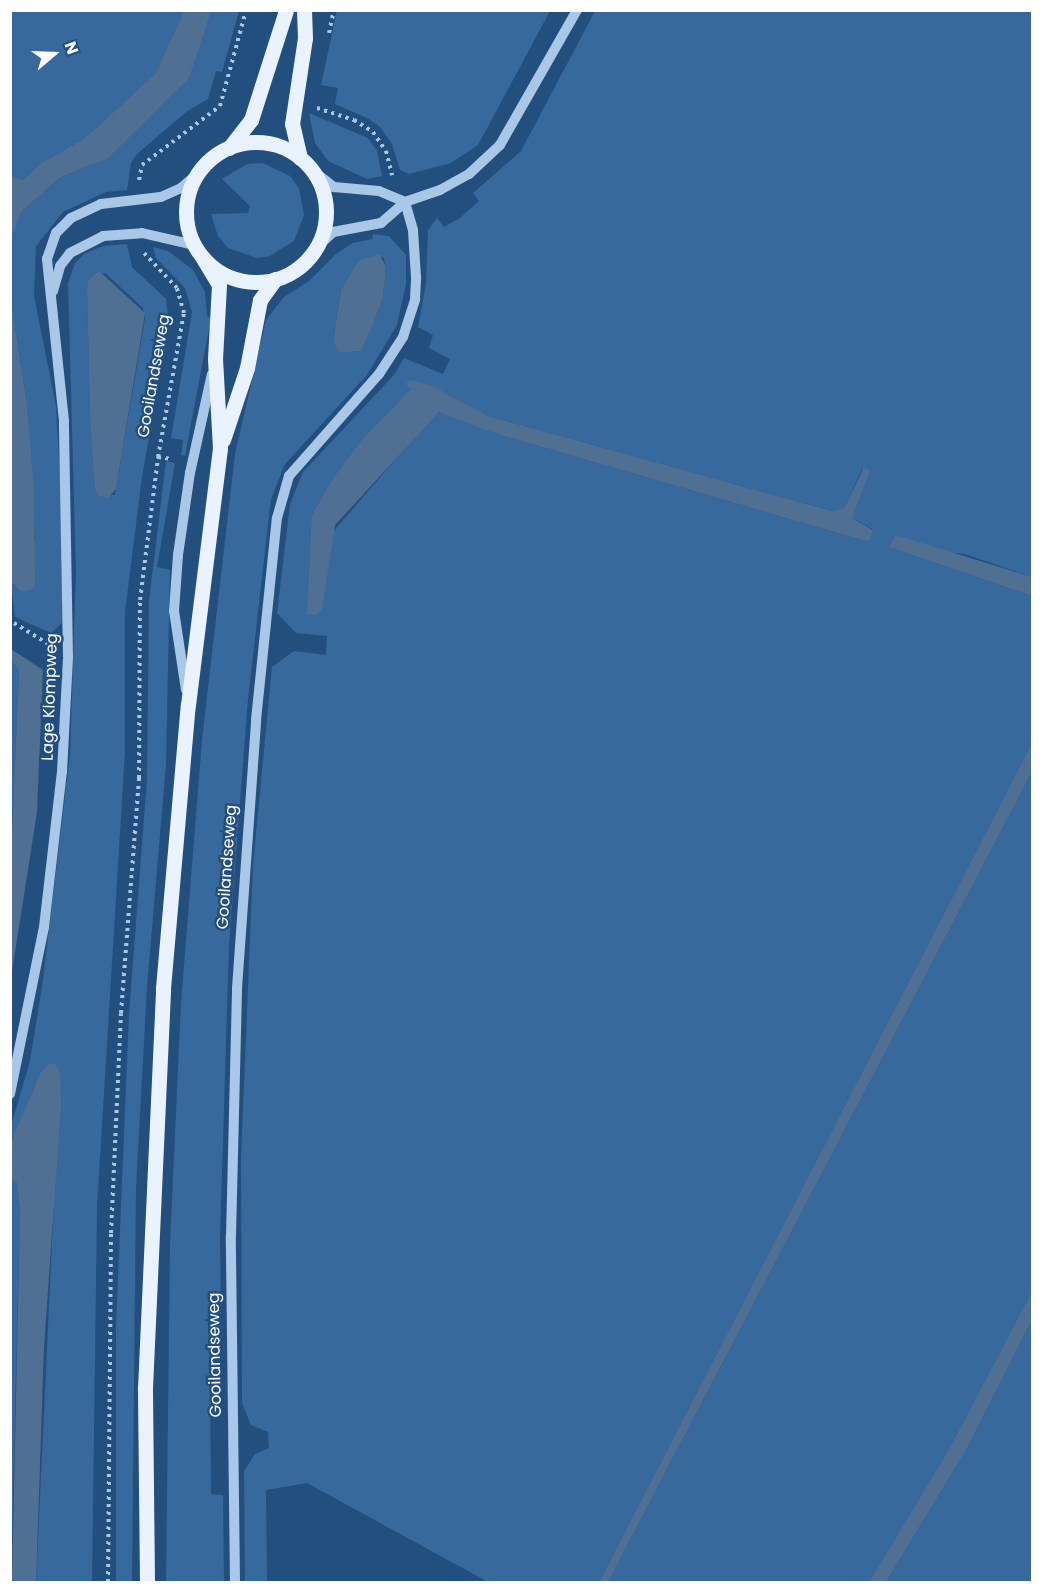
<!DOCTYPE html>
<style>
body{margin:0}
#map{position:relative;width:1043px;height:1593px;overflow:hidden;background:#234f7f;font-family:Poppins,sans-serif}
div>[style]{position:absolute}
.green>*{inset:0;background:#37699d}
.water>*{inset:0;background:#507093}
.path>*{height:4px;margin-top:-2px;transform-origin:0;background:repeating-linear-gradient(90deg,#a9c7e6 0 3px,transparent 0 7.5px)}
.minor>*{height:10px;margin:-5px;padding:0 5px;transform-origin:5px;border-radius:5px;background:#a9c7e6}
.major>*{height:15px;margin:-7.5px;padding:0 7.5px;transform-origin:7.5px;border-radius:7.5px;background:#eaf2fd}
.major>.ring{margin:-7.5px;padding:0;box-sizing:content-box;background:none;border:15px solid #eaf2fd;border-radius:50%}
span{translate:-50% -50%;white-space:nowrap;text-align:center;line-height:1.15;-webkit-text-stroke:5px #234f7f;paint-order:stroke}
.street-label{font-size:16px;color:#fff}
.frame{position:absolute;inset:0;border:12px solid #fff;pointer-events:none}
.north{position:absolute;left:24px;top:24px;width:60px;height:60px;-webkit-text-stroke:4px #234f7f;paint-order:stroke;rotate:71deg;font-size:16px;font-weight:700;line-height:24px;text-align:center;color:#fff}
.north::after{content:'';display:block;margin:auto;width:21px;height:27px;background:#fff;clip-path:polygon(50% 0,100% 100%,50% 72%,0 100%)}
</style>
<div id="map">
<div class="green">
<i style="clip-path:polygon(337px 10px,550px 10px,550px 11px,478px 145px,451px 163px,409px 174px,400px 170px,392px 144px,380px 127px,369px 119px,335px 104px,338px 88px,321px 85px)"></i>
<i style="clip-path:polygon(11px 11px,184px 11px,155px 74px,84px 139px,41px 163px,23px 180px,11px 176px)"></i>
<i style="clip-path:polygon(211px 11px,239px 11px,222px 72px,216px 71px,208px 99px,186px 112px,137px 154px,131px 163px,127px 190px,106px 192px,63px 212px,36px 246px,34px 296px,56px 406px,61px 497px,62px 623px,51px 633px,15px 617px,11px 583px,19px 590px,35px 539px,27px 404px,11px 301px,10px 238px,21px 212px,61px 177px,107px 159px)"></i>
<i style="clip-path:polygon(evenodd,595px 11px,1032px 11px,1032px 577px,965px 554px,889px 547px,1032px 596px,1032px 743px,599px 1582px,488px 1582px,307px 1483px,266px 1490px,267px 1582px,245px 1582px,244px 1471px,255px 1454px,269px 1448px,268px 1432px,251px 1425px,242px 1403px,241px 1158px,253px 865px,272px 667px,294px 651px,326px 655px,327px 636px,296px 633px,277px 613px,290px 504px,303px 472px,394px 375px,404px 358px,443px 374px,450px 359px,429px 348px,433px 335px,418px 327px,426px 283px,428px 230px,437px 218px,444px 227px,460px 218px,479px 201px,473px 193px,521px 151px,595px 11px,417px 382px,488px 416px,832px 511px,844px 508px,863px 468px,852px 518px,873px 529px,869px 542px,494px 433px,443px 411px,434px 415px,332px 533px,313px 548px,312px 515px,331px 481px,417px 382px)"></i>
<i style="clip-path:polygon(309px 113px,368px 138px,377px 151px,382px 176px,367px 179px,328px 161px,315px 143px)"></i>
<i style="clip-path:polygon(263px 163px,290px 176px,299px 188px,304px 215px,294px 241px,270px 256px,257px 258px,228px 248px,218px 236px,211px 214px,248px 213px,250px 206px,222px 179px,247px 164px)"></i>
<i style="clip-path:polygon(evenodd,373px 234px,389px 236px,406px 255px,406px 284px,397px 325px,367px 375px,285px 464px,271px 499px,248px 699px,229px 945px,220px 1238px,222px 1385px,210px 1386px,211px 1494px,223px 1495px,224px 1582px,166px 1582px,170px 1245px,181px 1003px,202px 740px,235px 454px,266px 320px,284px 297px,309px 281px,336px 254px,353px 243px,372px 239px,373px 234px,383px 257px,386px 266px,383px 297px,361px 351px,340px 353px,333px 340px,341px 290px,358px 261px,383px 257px)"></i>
<i style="clip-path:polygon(evenodd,127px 244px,132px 267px,166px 299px,169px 326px,142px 477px,125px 612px,125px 751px,97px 1207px,92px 1582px,36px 1582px,60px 1073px,36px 1083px,13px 1142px,11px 1126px,30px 1061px,42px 987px,70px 755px,76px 572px,68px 283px,75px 263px,84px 254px,103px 246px,127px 244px,105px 273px,143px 308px,145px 318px,116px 489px,115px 495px,97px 495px,90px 418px,87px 290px,88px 280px,105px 273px)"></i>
<i style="clip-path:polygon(153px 247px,168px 251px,193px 270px,205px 292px,207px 316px,211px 318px,185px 456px,181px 455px,183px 440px,171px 438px,192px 312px,185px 288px,156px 258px)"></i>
<i style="clip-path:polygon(166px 461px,175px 463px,157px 567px,170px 570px,166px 764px,147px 987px,136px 1187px,132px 1582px,116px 1582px,116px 1327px,129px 1014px,147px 779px,149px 601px)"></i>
<i style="clip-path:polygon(11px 661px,19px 670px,11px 855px)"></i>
<i style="clip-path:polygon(1032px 772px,1032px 1291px,950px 1447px,869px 1582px,608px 1582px)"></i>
<i style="clip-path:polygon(11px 1179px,17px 1183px,20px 1212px,11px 1582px)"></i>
<i style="clip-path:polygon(1032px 1320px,1032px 1582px,886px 1582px,965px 1452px)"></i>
</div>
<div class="water">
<i style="clip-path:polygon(184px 11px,211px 11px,189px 78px,107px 159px,61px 177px,21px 212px,11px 238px,11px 176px,23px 180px,41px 163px,84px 139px,155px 74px)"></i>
<i style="clip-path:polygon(379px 254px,386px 266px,383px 297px,372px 326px,361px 351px,340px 353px,333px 341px,341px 290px,358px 261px)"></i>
<i style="clip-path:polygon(99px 271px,145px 313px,116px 489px,108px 498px,97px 495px,95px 488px,90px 418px,87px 290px,88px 280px)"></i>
<i style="clip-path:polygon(11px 301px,27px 404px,34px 492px,35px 587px,27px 591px,19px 590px,11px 582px)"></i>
<i style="clip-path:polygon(409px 380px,430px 385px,488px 416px,832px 511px,844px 508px,864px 468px,870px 470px,852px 518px,873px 530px,869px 542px,494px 433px,439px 412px,335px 525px,322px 609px,316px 615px,307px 614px,312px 515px,331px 481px,362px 440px,411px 389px,406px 384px)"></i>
<i style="clip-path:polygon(896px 535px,1032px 577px,1032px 596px,889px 547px)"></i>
<i style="clip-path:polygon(11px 649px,43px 670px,37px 812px,11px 978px,11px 855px,19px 670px,11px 661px)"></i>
<i style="clip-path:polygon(1032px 743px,1032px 772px,608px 1582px,599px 1582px)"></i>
<i style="clip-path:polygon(49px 1064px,55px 1064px,60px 1073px,61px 1105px,44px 1347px,36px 1582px,12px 1582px,20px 1212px,17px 1183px,11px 1179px,11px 1142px,41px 1072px)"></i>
<i style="clip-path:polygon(1032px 1291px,1032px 1320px,965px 1452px,886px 1582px,869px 1582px,950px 1447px)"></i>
</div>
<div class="path">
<i style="left:329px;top:33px;width:24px;rotate:-78deg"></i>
<i style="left:317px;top:108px;width:39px;rotate:18deg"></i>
<i style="left:354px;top:120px;width:22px;rotate:32deg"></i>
<i style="left:373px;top:132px;width:23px;rotate:56deg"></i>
<i style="left:386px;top:151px;width:25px;rotate:76deg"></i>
<i style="left:139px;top:180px;width:15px;rotate:-79deg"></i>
<i style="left:142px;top:165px;width:98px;rotate:-37.1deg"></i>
<i style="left:220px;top:106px;width:99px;rotate:-74.8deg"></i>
<i style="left:158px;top:457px;width:14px;rotate:8deg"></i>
<i style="left:14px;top:623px;width:42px;rotate:31.4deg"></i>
<i style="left:108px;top:1582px;width:349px;rotate:-89.5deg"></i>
<i style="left:111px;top:1233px;width:220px;rotate:-87.4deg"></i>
<i style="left:121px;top:1013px;width:236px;rotate:-85.6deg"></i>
<i style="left:139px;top:778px;width:178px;rotate:-89.7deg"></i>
<i style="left:140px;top:600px;width:144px;rotate:-82.8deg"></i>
<i style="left:158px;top:457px;width:146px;rotate:-79.8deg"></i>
<i style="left:184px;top:313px;width:26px;rotate:-106deg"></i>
<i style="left:177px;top:288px;width:48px;rotate:-133.3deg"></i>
</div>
<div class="minor">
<i style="left:312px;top:170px;width:28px;rotate:38deg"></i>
<i style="left:334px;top:187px;width:45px;rotate:5.1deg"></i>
<i style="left:379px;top:191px;width:28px;rotate:23deg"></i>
<i style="left:315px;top:249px;width:25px;rotate:-43deg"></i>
<i style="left:333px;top:232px;width:49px;rotate:-10.6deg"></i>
<i style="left:381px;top:223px;width:32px;rotate:-41deg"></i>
<i style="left:405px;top:202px;width:37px;rotate:-19deg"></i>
<i style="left:440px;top:190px;width:33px;rotate:-29deg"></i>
<i style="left:469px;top:174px;width:42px;rotate:-43.1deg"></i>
<i style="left:500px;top:145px;width:155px;rotate:-60.3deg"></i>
<i style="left:53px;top:291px;width:26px;rotate:-74deg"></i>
<i style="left:60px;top:266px;width:16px;rotate:-52deg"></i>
<i style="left:70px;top:253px;width:37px;rotate:-27deg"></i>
<i style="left:103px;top:236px;width:39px;rotate:-4deg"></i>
<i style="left:142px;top:233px;width:53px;rotate:13deg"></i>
<i style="left:186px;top:690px;width:80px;rotate:-98.6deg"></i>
<i style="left:174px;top:611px;width:56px;rotate:-85.9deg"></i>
<i style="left:178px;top:555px;width:83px;rotate:-81.7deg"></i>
<i style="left:190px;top:473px;width:101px;rotate:-77.5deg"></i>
<i style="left:10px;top:1094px;width:170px;rotate:-78.5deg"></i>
<i style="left:44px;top:927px;width:156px;rotate:-83.4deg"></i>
<i style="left:62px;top:772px;width:115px;rotate:-87deg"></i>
<i style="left:68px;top:657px;width:236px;rotate:-91deg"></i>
<i style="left:64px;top:421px;width:163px;rotate:-96deg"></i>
<i style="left:47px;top:259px;width:28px;rotate:-71deg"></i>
<i style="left:56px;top:233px;width:21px;rotate:-45deg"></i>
<i style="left:71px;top:218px;width:33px;rotate:-25deg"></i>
<i style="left:101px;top:204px;width:60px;rotate:-6.7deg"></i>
<i style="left:161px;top:197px;width:22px;rotate:-24deg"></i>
<i style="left:181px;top:188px;width:21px;rotate:-41deg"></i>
<i style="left:235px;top:1582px;width:346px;rotate:-90.7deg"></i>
<i style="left:231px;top:1236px;width:248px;rotate:-88.6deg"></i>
<i style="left:237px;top:988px;width:269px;rotate:-85.9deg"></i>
<i style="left:256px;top:720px;width:203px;rotate:-84.1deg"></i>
<i style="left:277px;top:518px;width:44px;rotate:-74.1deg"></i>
<i style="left:289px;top:476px;width:136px;rotate:-48.6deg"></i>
<i style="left:379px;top:374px;width:44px;rotate:-57deg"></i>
<i style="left:403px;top:337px;width:40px;rotate:-72deg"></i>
<i style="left:415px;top:299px;width:22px;rotate:-87deg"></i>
<i style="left:416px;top:277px;width:47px;rotate:-93.7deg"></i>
<i style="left:413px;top:230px;width:29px;rotate:-106deg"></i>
</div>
<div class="major">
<i class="ring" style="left:186px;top:142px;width:125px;height:125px"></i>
<i style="left:229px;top:148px;width:36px;rotate:-52deg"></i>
<i style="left:251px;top:120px;width:115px;rotate:-72.3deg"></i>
<i style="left:300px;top:158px;width:35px;rotate:-103deg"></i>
<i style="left:292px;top:124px;width:87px;rotate:-81.4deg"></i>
<i style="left:305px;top:38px;width:28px;rotate:-92deg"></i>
<i style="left:223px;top:440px;width:76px;rotate:-71.6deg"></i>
<i style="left:247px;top:368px;width:69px;rotate:-79.2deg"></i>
<i style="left:260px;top:300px;width:26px;rotate:-54deg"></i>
<i style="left:147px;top:1582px;width:194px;rotate:-90.6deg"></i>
<i style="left:145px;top:1388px;width:400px;rotate:-87.4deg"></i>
<i style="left:163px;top:988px;width:284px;rotate:-85deg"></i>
<i style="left:188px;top:705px;width:259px;rotate:-82.9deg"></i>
<i style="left:220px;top:448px;width:89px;rotate:-93.2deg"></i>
<i style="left:215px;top:359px;width:74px;rotate:-86.9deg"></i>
<i style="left:219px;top:285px;width:31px;rotate:-121deg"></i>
</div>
<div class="street-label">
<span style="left:154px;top:376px;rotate:-80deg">Gooilandseweg</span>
<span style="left:50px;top:697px;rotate:-88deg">Lage Klompweg</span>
<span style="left:227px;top:867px;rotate:-86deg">Gooilandseweg</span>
<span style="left:215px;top:1355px;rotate:-91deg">Gooilandseweg</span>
</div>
<div class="frame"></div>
<div class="north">N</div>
</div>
